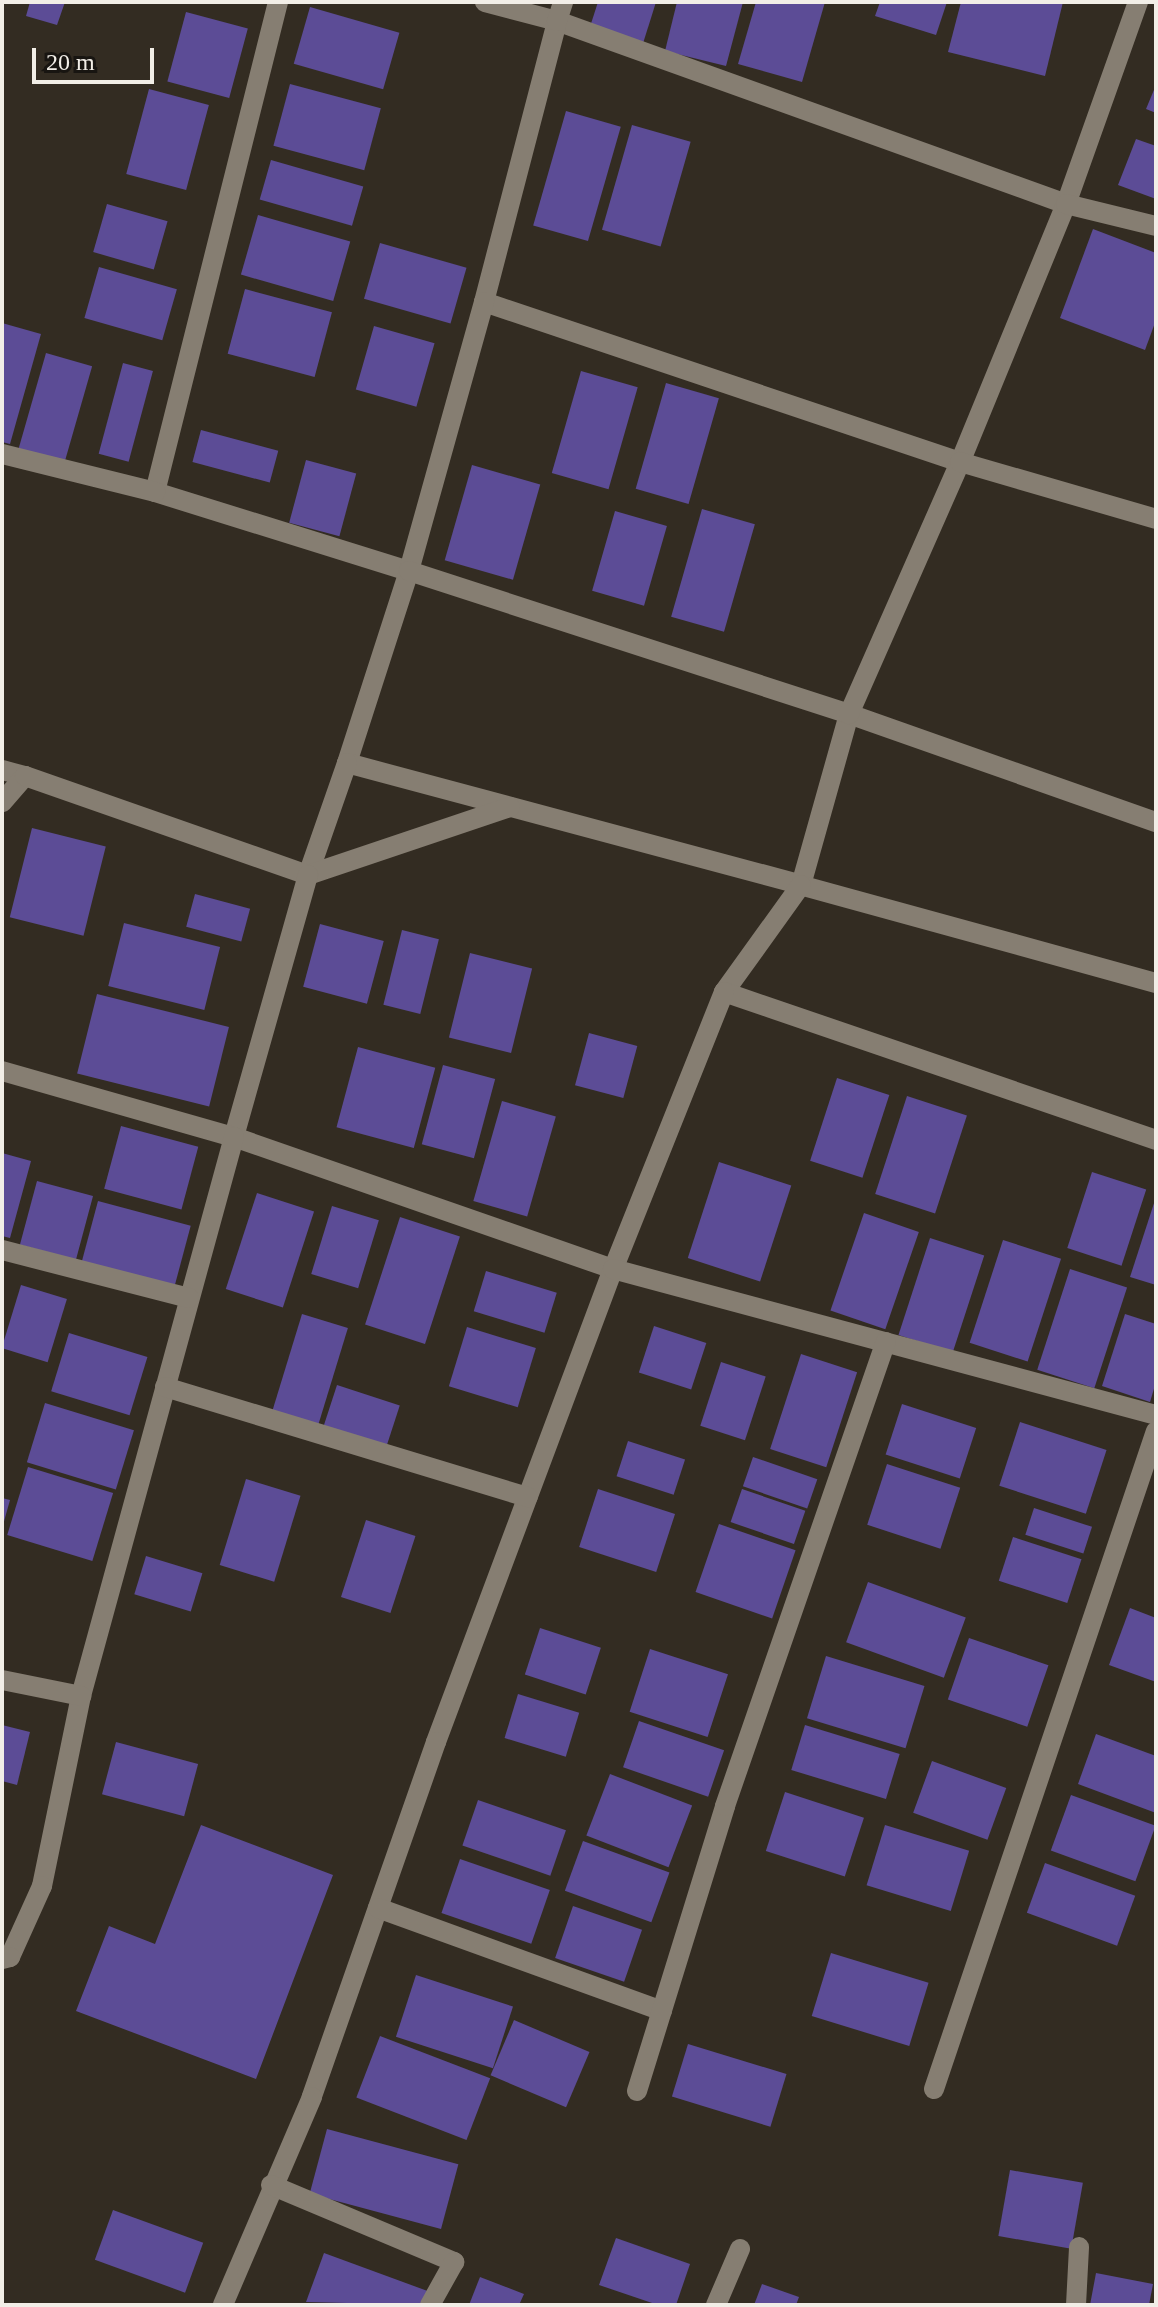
<!DOCTYPE html>
<style>
body{margin:0}
#map{position:relative;width:1158px;height:2307px;overflow:hidden;background:#332c22;font-family:Georgia,serif}
div>[style]{position:absolute}
.building>*{inset:0;background:#5c4c96;transform-origin:0 0}
.minor>*{height:20px;margin:-10px;padding:0 10px;transform-origin:10px;border-radius:10px;background:#867e72}
span{translate:-50% -50%;white-space:nowrap;text-align:center;line-height:1.15;-webkit-text-stroke:6px #181511;paint-order:stroke}
.frame{position:absolute;inset:0;border:4px solid #f2eee7;pointer-events:none}
.scale{position:absolute;left:32px;top:48px;width:122px;height:36px;box-sizing:border-box;border:4px solid #f2eee7;border-top:0;padding-left:10px;font-size:24px;line-height:28px;white-space:nowrap;color:#f2eee7;-webkit-text-stroke:6px #181511;paint-order:stroke}
</style>
<div id="map">
<div class="building">
<i style="clip-path:polygon(30px 2px,65px 2px,57px 25px,26px 16px)"></i>
<i style="clip-path:polygon(598px 2px,656px 2px,640px 53px,587px 36px)"></i>
<i style="clip-path:polygon(677px 2px,743px 2px,726px 66px,665px 51px)"></i>
<i style="clip-path:polygon(756px 2px,825px 2px,802px 82px,738px 64px)"></i>
<i style="clip-path:polygon(880px 2px,947px 2px,936px 35px,875px 16px)"></i>
<i style="clip-path:polygon(961px 2px,1063px 2px,1045px 76px,948px 52px)"></i>
<i style="left:310px;top:7px;width:93px;height:59px;rotate:16deg"></i>
<i style="left:186px;top:12px;width:64px;height:72px;rotate:15deg"></i>
<i style="left:290px;top:84px;width:94px;height:64px;rotate:15deg"></i>
<i style="clip-path:polygon(1156px 85px,1156px 113px,1146px 109px)"></i>
<i style="left:149px;top:89px;width:62px;height:88px;rotate:15deg"></i>
<i style="left:566px;top:111px;width:57px;height:119px;rotate:16deg"></i>
<i style="left:632px;top:125px;width:61px;height:109px;rotate:16deg"></i>
<i style="clip-path:polygon(1136px 139px,1156px 146px,1156px 199px,1118px 185px)"></i>
<i style="left:271px;top:160px;width:96px;height:41px;rotate:16deg"></i>
<i style="left:107px;top:204px;width:63px;height:50px;rotate:16deg"></i>
<i style="left:258px;top:215px;width:96px;height:62px;rotate:16deg"></i>
<i style="clip-path:polygon(1093px 229px,1156px 253px,1156px 320px,1145px 350px,1060px 318px)"></i>
<i style="left:380px;top:243px;width:90px;height:58px;rotate:16deg"></i>
<i style="left:99px;top:267px;width:81px;height:53px;rotate:16deg"></i>
<i style="left:245px;top:289px;width:90px;height:67px;rotate:15deg"></i>
<i style="clip-path:polygon(2px 323px,41px 334px,10px 444px,2px 442px)"></i>
<i style="left:374px;top:326px;width:63px;height:66px;rotate:16deg"></i>
<i style="left:46px;top:353px;width:48px;height:106px;rotate:16deg"></i>
<i style="left:123px;top:363px;width:31px;height:94px;rotate:15deg"></i>
<i style="left:581px;top:371px;width:59px;height:106px;rotate:16deg"></i>
<i style="left:666px;top:383px;width:55px;height:110px;rotate:16deg"></i>
<i style="left:201px;top:430px;width:80px;height:33px;rotate:15deg"></i>
<i style="left:306px;top:460px;width:52px;height:65px;rotate:15deg"></i>
<i style="left:472px;top:465px;width:71px;height:99px;rotate:16deg"></i>
<i style="left:702px;top:509px;width:55px;height:112px;rotate:16deg"></i>
<i style="left:615px;top:511px;width:54px;height:83px;rotate:16deg"></i>
<i style="left:32px;top:828px;width:76px;height:92px;rotate:14deg"></i>
<i style="left:195px;top:894px;width:57px;height:34px;rotate:15deg"></i>
<i style="left:124px;top:923px;width:99px;height:65px;rotate:14deg"></i>
<i style="left:320px;top:924px;width:66px;height:65px;rotate:15deg"></i>
<i style="left:402px;top:930px;width:38px;height:77px;rotate:14deg"></i>
<i style="left:470px;top:953px;width:64px;height:87px;rotate:14deg"></i>
<i style="left:97px;top:994px;width:136px;height:82px;rotate:14deg"></i>
<i style="left:589px;top:1033px;width:50px;height:54px;rotate:15deg"></i>
<i style="left:358px;top:1047px;width:80px;height:83px;rotate:15deg"></i>
<i style="left:443px;top:1065px;width:54px;height:82px;rotate:15deg"></i>
<i style="left:837px;top:1078px;width:55px;height:87px;rotate:18deg"></i>
<i style="left:907px;top:1096px;width:63px;height:103px;rotate:18deg"></i>
<i style="left:502px;top:1101px;width:56px;height:104px;rotate:16deg"></i>
<i style="left:121px;top:1126px;width:80px;height:65px;rotate:15deg"></i>
<i style="clip-path:polygon(2px 1153px,31px 1161px,10px 1238px,2px 1236px)"></i>
<i style="left:719px;top:1162px;width:76px;height:101px;rotate:18deg"></i>
<i style="left:1092px;top:1172px;width:57px;height:80px;rotate:18deg"></i>
<i style="left:37px;top:1181px;width:58px;height:66px;rotate:15deg"></i>
<i style="left:257px;top:1193px;width:60px;height:101px;rotate:18deg"></i>
<i style="clip-path:polygon(1156px 1197px,1156px 1285px,1130px 1277px)"></i>
<i style="left:98px;top:1201px;width:96px;height:62px;rotate:15deg"></i>
<i style="left:332px;top:1206px;width:49px;height:71px;rotate:17deg"></i>
<i style="left:864px;top:1213px;width:58px;height:103px;rotate:19deg"></i>
<i style="left:400px;top:1217px;width:63px;height:113px;rotate:18deg"></i>
<i style="left:930px;top:1238px;width:57px;height:102px;rotate:18deg"></i>
<i style="left:1003px;top:1240px;width:61px;height:108px;rotate:18deg"></i>
<i style="left:1070px;top:1269px;width:60px;height:106px;rotate:18deg"></i>
<i style="left:486px;top:1271px;width:74px;height:42px;rotate:17deg"></i>
<i style="left:21px;top:1285px;width:48px;height:66px;rotate:17deg"></i>
<i style="left:302px;top:1314px;width:48px;height:101px;rotate:17deg"></i>
<i style="clip-path:polygon(1125px 1314px,1156px 1324px,1156px 1382px,1150px 1402px,1102px 1386px)"></i>
<i style="left:654px;top:1326px;width:55px;height:49px;rotate:18deg"></i>
<i style="left:467px;top:1327px;width:72px;height:62px;rotate:17deg"></i>
<i style="left:69px;top:1333px;width:82px;height:61px;rotate:17deg"></i>
<i style="left:801px;top:1354px;width:59px;height:100px;rotate:18deg"></i>
<i style="left:721px;top:1362px;width:47px;height:67px;rotate:18deg"></i>
<i style="left:337px;top:1385px;width:66px;height:59px;rotate:18deg"></i>
<i style="left:45px;top:1403px;width:93px;height:62px;rotate:17deg"></i>
<i style="left:902px;top:1404px;width:78px;height:53px;rotate:18deg"></i>
<i style="left:1020px;top:1422px;width:91px;height:67px;rotate:18deg"></i>
<i style="left:628px;top:1441px;width:60px;height:37px;rotate:18deg"></i>
<i style="left:753px;top:1457px;width:68px;height:31px;rotate:19deg"></i>
<i style="left:887px;top:1464px;width:77px;height:64px;rotate:18deg"></i>
<i style="left:28px;top:1467px;width:89px;height:71px;rotate:17deg"></i>
<i style="left:246px;top:1479px;width:57px;height:90px;rotate:17deg"></i>
<i style="left:598px;top:1489px;width:81px;height:61px;rotate:18deg"></i>
<i style="left:742px;top:1489px;width:67px;height:35px;rotate:19deg"></i>
<i style="clip-path:polygon(2px 1498px,10px 1500px,3px 1525px,2px 1525px)"></i>
<i style="left:1034px;top:1508px;width:61px;height:28px;rotate:18deg"></i>
<i style="left:366px;top:1520px;width:52px;height:81px;rotate:18deg"></i>
<i style="left:719px;top:1524px;width:81px;height:72px;rotate:19deg"></i>
<i style="left:1013px;top:1537px;width:72px;height:46px;rotate:18deg"></i>
<i style="left:146px;top:1556px;width:59px;height:40px;rotate:17deg"></i>
<i style="left:868px;top:1582px;width:104px;height:64px;rotate:20deg"></i>
<i style="clip-path:polygon(1130px 1608px,1156px 1618px,1156px 1682px,1109px 1665px)"></i>
<i style="left:540px;top:1628px;width:64px;height:49px;rotate:18deg"></i>
<i style="left:969px;top:1638px;width:84px;height:65px;rotate:19deg"></i>
<i style="left:650px;top:1649px;width:82px;height:66px;rotate:18deg"></i>
<i style="left:826px;top:1656px;width:103px;height:65px;rotate:17deg"></i>
<i style="left:518px;top:1694px;width:64px;height:46px;rotate:17deg"></i>
<i style="left:639px;top:1721px;width:90px;height:49px;rotate:19deg"></i>
<i style="clip-path:polygon(2px 1725px,30px 1732px,17px 1785px,2px 1781px)"></i>
<i style="left:805px;top:1725px;width:99px;height:47px;rotate:17deg"></i>
<i style="clip-path:polygon(1096px 1734px,1156px 1756px,1156px 1813px,1078px 1784px)"></i>
<i style="left:116px;top:1742px;width:85px;height:54px;rotate:15deg"></i>
<i style="left:932px;top:1761px;width:79px;height:55px;rotate:20deg"></i>
<i style="left:610px;top:1774px;width:88px;height:66px;rotate:21deg"></i>
<i style="left:785px;top:1792px;width:83px;height:62px;rotate:18deg"></i>
<i style="left:1071px;top:1795px;width:90px;height:59px;rotate:20deg"></i>
<i style="left:478px;top:1800px;width:93px;height:48px;rotate:19deg"></i>
<i style="clip-path:polygon(201px 1825px,333px 1875px,256px 2079px,76px 2011px,109px 1926px,155px 1944px)"></i>
<i style="left:885px;top:1825px;width:88px;height:63px;rotate:17deg"></i>
<i style="left:583px;top:1841px;width:92px;height:53px;rotate:20deg"></i>
<i style="left:460px;top:1859px;width:95px;height:57px;rotate:19deg"></i>
<i style="left:1045px;top:1863px;width:96px;height:53px;rotate:20deg"></i>
<i style="left:573px;top:1906px;width:73px;height:55px;rotate:19deg"></i>
<i style="left:831px;top:1953px;width:102px;height:66px;rotate:17deg"></i>
<i style="left:416px;top:1975px;width:102px;height:65px;rotate:18deg"></i>
<i style="left:514px;top:2020px;width:82px;height:60px;rotate:23deg"></i>
<i style="left:380px;top:2036px;width:118px;height:66px;rotate:21deg"></i>
<i style="left:688px;top:2044px;width:103px;height:55px;rotate:17deg"></i>
<i style="left:327px;top:2129px;width:136px;height:67px;rotate:15deg"></i>
<i style="left:1010px;top:2170px;width:74px;height:67px;rotate:10deg"></i>
<i style="left:113px;top:2210px;width:96px;height:53px;rotate:20deg"></i>
<i style="clip-path:polygon(616px 2238px,690px 2264px,676px 2305px,658px 2305px,599px 2285px)"></i>
<i style="clip-path:polygon(324px 2253px,433px 2293px,428px 2305px,306px 2302px)"></i>
<i style="clip-path:polygon(1096px 2273px,1153px 2284px,1149px 2305px,1090px 2305px)"></i>
<i style="clip-path:polygon(480px 2277px,524px 2294px,519px 2305px,469px 2305px)"></i>
<i style="clip-path:polygon(762px 2284px,799px 2297px,796px 2305px,754px 2305px)"></i>
</div>
<div class="minor">
<i style="left:278px;top:2px;width:505px;rotate:104.09deg"></i>
<i style="left:155px;top:492px;width:266px;rotate:17.3deg"></i>
<i style="left:409px;top:571px;width:202px;rotate:107.9deg"></i>
<i style="left:347px;top:763px;width:470px;rotate:15deg"></i>
<i style="left:801px;top:885px;width:178px;rotate:-74.3deg"></i>
<i style="left:849px;top:714px;width:325px;rotate:19.4deg"></i>
<i style="left:485px;top:2px;width:74px;rotate:14.8deg"></i>
<i style="left:557px;top:21px;width:541px;rotate:19.77deg"></i>
<i style="left:1066px;top:204px;width:279px;rotate:112.3deg"></i>
<i style="left:960px;top:462px;width:502px;rotate:-161.42deg"></i>
<i style="left:484px;top:302px;width:290px;rotate:-75.4deg"></i>
<i style="left:557px;top:21px;width:20px;rotate:-72deg"></i>
<i style="left:1138px;top:2px;width:214px;rotate:109.6deg"></i>
<i style="left:1066px;top:204px;width:93px;rotate:13.7deg"></i>
<i style="left:484px;top:302px;width:279px;rotate:105.6deg"></i>
<i style="left:409px;top:571px;width:463px;rotate:18deg"></i>
<i style="left:849px;top:714px;width:275px;rotate:-66.2deg"></i>
<i style="left:960px;top:462px;width:204px;rotate:16.2deg"></i>
<i style="left:2px;top:454px;width:158px;rotate:13.9deg"></i>
<i style="left:347px;top:763px;width:119px;rotate:109.2deg"></i>
<i style="left:308px;top:875px;width:213px;rotate:-18.6deg"></i>
<i style="left:2px;top:770px;width:24px;rotate:15deg"></i>
<i style="left:25px;top:776px;width:35px;rotate:131deg"></i>
<i style="left:25px;top:776px;width:300px;rotate:19.3deg"></i>
<i style="left:308px;top:875px;width:272px;rotate:105.8deg"></i>
<i style="left:234px;top:1137px;width:401px;rotate:19.2deg"></i>
<i style="left:613px;top:1269px;width:505px;rotate:110.52deg"></i>
<i style="left:436px;top:1742px;width:376px;rotate:109.3deg"></i>
<i style="left:312px;top:2097px;width:226px;rotate:113.2deg"></i>
<i style="left:1156px;top:983px;width:368px;rotate:-164.6deg"></i>
<i style="left:801px;top:885px;width:132px;rotate:125.7deg"></i>
<i style="left:724px;top:992px;width:457px;rotate:18.9deg"></i>
<i style="left:724px;top:992px;width:298px;rotate:111.8deg"></i>
<i style="left:613px;top:1269px;width:562px;rotate:15.05deg"></i>
<i style="left:2px;top:1071px;width:241px;rotate:15.9deg"></i>
<i style="left:234px;top:1137px;width:580px;rotate:105.31deg"></i>
<i style="left:81px;top:1696px;width:194px;rotate:101.6deg"></i>
<i style="left:42px;top:1886px;width:78px;rotate:114.3deg"></i>
<i style="left:10px;top:1957px;width:8px;rotate:166deg"></i>
<i style="left:2px;top:1250px;width:193px;rotate:14.4deg"></i>
<i style="left:165px;top:1387px;width:379px;rotate:16.9deg"></i>
<i style="left:2px;top:1680px;width:81px;rotate:11.4deg"></i>
<i style="left:378px;top:1908px;width:302px;rotate:19.9deg"></i>
<i style="left:934px;top:2089px;width:694px;rotate:-71.36deg"></i>
<i style="left:637px;top:2091px;width:298px;rotate:-72.8deg"></i>
<i style="left:725px;top:1806px;width:491px;rotate:-70.9deg"></i>
<i style="left:271px;top:2185px;width:199px;rotate:22.8deg"></i>
<i style="left:454px;top:2262px;width:49px;rotate:119.2deg"></i>
<i style="left:716px;top:2305px;width:61px;rotate:-66.8deg"></i>
<i style="left:1076px;top:2305px;width:58px;rotate:-87deg"></i>
</div>
<div class="frame"></div>
<div class="scale">20 m</div>
</div>
